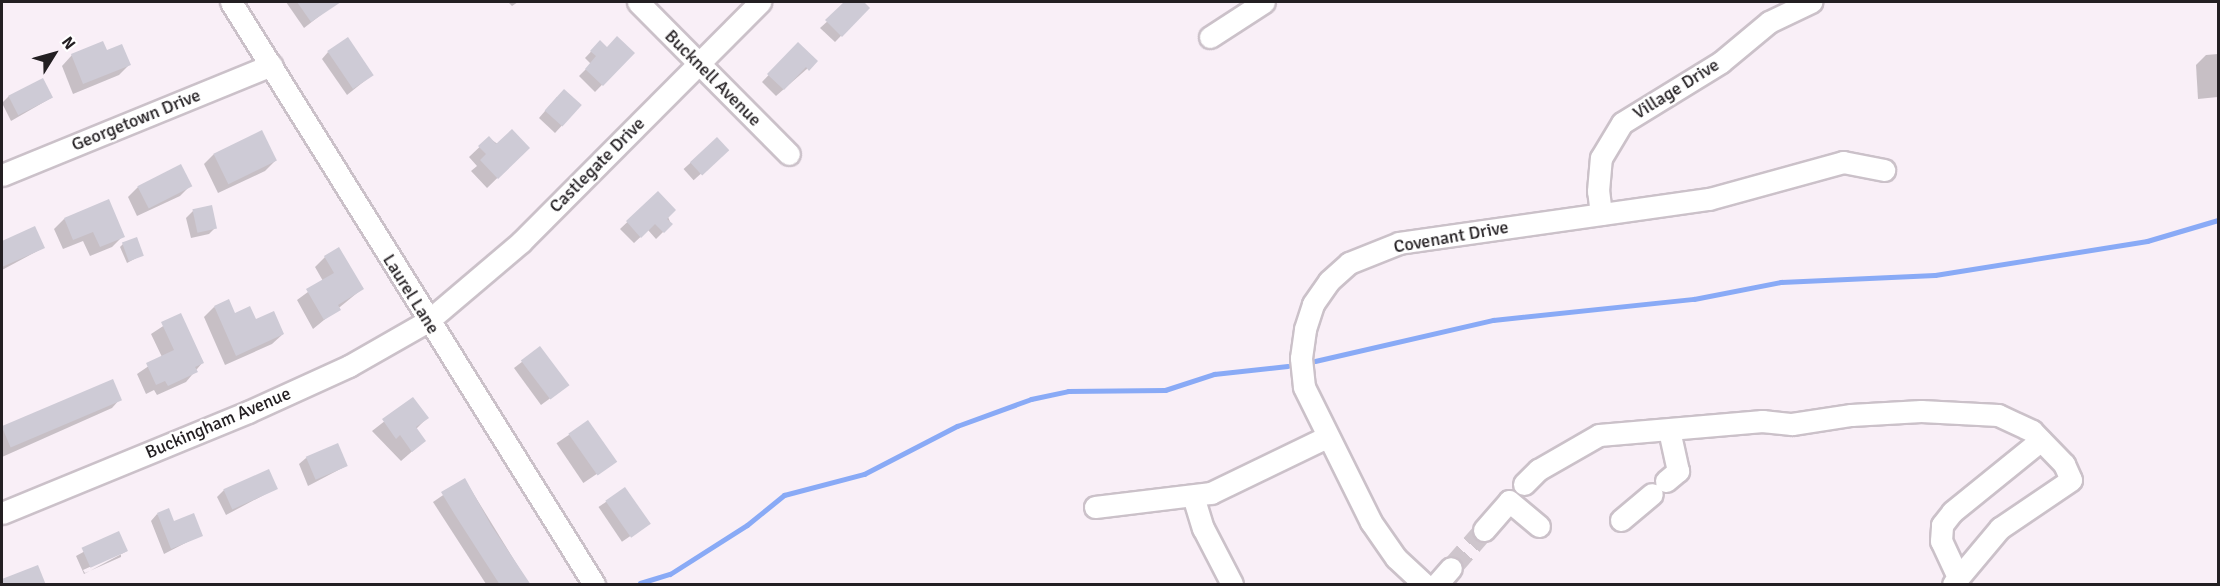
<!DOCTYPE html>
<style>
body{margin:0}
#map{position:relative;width:2220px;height:586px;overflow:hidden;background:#f9eff7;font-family:Signika,sans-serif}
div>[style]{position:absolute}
.shadow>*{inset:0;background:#0003;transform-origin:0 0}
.stream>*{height:5px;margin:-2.5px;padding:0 2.5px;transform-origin:2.5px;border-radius:2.5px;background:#89aaf6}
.building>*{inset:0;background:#cecbd6;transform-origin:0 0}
.minor-tunnel>*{height:21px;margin-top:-10.5px;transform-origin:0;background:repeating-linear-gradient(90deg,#cec5cc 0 21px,transparent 0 31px)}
.roads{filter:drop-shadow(2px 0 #cbc1c9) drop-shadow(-2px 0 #cbc1c9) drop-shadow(0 2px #cbc1c9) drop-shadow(0 -2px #cbc1c9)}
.minor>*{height:21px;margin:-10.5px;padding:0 10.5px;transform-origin:10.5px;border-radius:10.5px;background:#fff}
span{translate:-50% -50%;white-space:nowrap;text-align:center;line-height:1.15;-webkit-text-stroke:4.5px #fff;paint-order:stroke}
.street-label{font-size:18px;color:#231f22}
.frame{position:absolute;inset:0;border:3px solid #231f22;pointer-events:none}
.north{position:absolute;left:24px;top:24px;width:60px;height:60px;-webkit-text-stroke:4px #fff;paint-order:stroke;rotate:53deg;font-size:16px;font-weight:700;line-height:24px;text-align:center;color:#231f22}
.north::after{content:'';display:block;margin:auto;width:21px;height:27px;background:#231f22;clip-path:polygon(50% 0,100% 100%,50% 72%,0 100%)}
</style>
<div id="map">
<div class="shadow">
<i style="clip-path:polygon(286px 2px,327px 2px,331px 7px,304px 28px)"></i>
<i style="clip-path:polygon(508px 2px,518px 2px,512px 6px)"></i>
<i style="clip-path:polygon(849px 2px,862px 2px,868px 8px,835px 42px,820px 28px)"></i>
<i style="clip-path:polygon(600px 42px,607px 49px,633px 53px,595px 92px,579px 76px,591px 64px,585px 58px)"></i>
<i style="clip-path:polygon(798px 44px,816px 61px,776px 96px,762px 82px)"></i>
<i style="clip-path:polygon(328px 52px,372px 75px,347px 95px,322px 59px)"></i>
<i style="clip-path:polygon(2218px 54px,2218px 97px,2198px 99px,2196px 65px,2206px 55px)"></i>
<i style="clip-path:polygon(72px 55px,129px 65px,119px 75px,73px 94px,62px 66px)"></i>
<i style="clip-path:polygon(9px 96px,51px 98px,11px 121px,2px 103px)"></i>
<i style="clip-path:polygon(557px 97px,580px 106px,555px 133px,539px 118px)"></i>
<i style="clip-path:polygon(489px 138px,518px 158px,487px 188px,471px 171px,477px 166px,469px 157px)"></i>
<i style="left:717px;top:139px;width:15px;height:45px;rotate:48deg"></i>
<i style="clip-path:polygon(214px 154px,275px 161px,265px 171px,218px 193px,204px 164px)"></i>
<i style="clip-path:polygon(190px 186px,180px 196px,137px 216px,128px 197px,138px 187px)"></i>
<i style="clip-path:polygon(658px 193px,671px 224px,656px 239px,648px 230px,634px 243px,620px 229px)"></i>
<i style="clip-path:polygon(193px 211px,216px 227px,209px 234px,191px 238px,186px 218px)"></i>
<i style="clip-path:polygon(64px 219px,123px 236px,112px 247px,90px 256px,83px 241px,63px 249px,54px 229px)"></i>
<i style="clip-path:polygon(34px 228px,43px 248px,2px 270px,2px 242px)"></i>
<i style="clip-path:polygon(123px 244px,142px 255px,127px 263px,120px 247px)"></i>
<i style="clip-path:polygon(325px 257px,362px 289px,313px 329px,297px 300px,323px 281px,315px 267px)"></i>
<i style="clip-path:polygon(214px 307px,255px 321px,283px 334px,272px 344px,225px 365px,204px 317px)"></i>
<i style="clip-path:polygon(180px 315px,203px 362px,186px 382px,157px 395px,154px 390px,146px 394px,137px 374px,162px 357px,151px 334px)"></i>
<i style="clip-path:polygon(540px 348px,560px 391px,541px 405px,514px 368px)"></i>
<i style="clip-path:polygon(112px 381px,120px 399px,112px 408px,2px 457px,2px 429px)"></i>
<i style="clip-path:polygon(413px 399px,427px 418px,416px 429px,424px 441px,401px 461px,372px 431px)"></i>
<i style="left:588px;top:422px;width:48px;height:38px;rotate:56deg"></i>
<i style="clip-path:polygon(306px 458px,346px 466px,308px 486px,299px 464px)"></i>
<i style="clip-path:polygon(465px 480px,527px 581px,523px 584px,486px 584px,433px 502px)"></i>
<i style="clip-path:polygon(277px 488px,226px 515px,217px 497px,224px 490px)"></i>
<i style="left:625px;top:489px;width:42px;height:32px;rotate:56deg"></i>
<i style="clip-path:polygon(157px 514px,174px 523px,201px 535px,164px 554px,151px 521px)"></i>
<i style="clip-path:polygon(evenodd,118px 533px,127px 551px,84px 574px,76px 556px,118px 533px,121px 553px,121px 557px,85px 573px,83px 570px,121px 553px)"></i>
</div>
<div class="stream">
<i style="left:1315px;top:361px;width:183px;rotate:-13deg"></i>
<i style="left:1493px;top:320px;width:202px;rotate:-6deg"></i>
<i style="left:1694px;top:299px;width:89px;rotate:-11.1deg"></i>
<i style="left:1781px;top:282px;width:154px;rotate:-2.6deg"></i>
<i style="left:1935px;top:275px;width:215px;rotate:-9.1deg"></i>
<i style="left:2147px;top:241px;width:74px;rotate:-16.5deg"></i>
<i style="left:640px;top:583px;width:31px;rotate:-17deg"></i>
<i style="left:670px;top:574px;width:91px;rotate:-32.5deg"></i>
<i style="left:747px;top:525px;width:48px;rotate:-39deg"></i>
<i style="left:784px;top:495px;width:83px;rotate:-14.7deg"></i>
<i style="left:864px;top:474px;width:105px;rotate:-27.3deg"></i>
<i style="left:957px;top:426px;width:79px;rotate:-20deg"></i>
<i style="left:1031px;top:399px;width:38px;rotate:-12deg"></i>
<i style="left:1068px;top:391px;width:97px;rotate:-0.6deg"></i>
<i style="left:1165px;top:390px;width:52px;rotate:-18.1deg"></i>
<i style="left:1214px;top:374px;width:74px;rotate:-6.2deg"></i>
</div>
<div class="building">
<i style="clip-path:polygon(297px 2px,341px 2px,311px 22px)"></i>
<i style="clip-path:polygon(844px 2px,864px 2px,870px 8px,842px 37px,825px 20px)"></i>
<i style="clip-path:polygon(617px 36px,635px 53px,603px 86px,585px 69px,596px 56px,590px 51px,600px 40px,607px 47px)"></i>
<i style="left:348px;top:37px;width:46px;height:25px;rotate:56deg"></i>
<i style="clip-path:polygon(103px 41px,107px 50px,122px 44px,131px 65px,83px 84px,71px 54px)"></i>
<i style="clip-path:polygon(798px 42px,818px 61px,809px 71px,806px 67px,784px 90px,767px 74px)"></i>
<i style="left:43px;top:78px;width:22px;height:39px;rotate:63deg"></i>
<i style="left:564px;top:89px;width:24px;height:29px;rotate:42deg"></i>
<i style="clip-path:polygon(512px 129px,530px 148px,498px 179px,480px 160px,486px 154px,478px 146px,489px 136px,496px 144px)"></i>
<i style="left:262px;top:130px;width:34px;height:54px;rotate:64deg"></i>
<i style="left:717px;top:137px;width:18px;height:37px;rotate:47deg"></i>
<i style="left:181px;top:164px;width:25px;height:49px;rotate:63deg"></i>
<i style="clip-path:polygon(658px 191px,676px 210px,667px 219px,673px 224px,664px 233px,655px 224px,641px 238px,626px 221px)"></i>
<i style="clip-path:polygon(109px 199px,125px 237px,100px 247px,93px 232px,73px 240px,64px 218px)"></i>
<i style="left:212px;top:205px;width:24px;height:20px;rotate:78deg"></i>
<i style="clip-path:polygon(35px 226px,45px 248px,2px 267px,2px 241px)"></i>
<i style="left:137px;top:237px;width:20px;height:16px;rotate:70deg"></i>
<i style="clip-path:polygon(339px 247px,364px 289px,338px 305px,341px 310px,324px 320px,306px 289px,334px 273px,324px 256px)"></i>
<i style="clip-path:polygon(229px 299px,235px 313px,250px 306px,256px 319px,274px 311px,284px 334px,236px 356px,214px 306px)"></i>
<i style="clip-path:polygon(181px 313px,204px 363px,195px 367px,198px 372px,168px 386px,165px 381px,156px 385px,146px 363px,174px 350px,161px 322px)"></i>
<i style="left:540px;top:346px;width:49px;height:24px;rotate:53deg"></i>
<i style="left:113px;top:379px;width:23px;height:121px;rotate:67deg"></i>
<i style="clip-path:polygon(413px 397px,429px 418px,416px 427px,426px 441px,412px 452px,400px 435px,396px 439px,382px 419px)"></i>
<i style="left:588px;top:420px;width:51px;height:24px;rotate:55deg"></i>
<i style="left:338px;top:443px;width:25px;height:35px;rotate:67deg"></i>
<i style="left:269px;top:469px;width:22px;height:50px;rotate:66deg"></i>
<i style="clip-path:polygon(465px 478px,491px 525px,531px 585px,500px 585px,455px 515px,441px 492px)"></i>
<i style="left:625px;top:487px;width:45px;height:24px;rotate:55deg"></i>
<i style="clip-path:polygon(169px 508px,174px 521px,194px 513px,203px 536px,171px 549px,157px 513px)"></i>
<i style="left:119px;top:531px;width:22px;height:41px;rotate:66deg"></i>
<i style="clip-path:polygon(38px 565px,46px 585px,2px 585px,2px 579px)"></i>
</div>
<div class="minor-tunnel">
<i style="left:1451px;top:568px;width:50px;rotate:-49deg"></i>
</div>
<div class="roads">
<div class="minor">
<i style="left:231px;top:2px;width:686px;rotate:58.05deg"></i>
<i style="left:638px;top:2px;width:214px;rotate:45.2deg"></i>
<i style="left:1210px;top:37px;width:64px;rotate:-32.9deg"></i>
<i style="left:2px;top:175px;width:291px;rotate:-22.2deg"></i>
<i style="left:1601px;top:214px;width:23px;rotate:-97deg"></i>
<i style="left:1598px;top:191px;width:33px;rotate:-85deg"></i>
<i style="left:1601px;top:158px;width:41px;rotate:-59deg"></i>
<i style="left:1622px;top:123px;width:116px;rotate:-31.6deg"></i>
<i style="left:1721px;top:62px;width:62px;rotate:-39.8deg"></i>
<i style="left:1769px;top:22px;width:47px;rotate:-25.5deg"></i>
<i style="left:1666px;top:481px;width:16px;rotate:-40deg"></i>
<i style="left:1678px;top:471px;width:42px;rotate:-102.4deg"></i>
<i style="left:1524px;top:484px;width:20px;rotate:-45deg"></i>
<i style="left:1538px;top:470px;width:70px;rotate:-29.8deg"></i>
<i style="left:1599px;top:435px;width:164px;rotate:-4.9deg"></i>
<i style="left:1762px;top:421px;width:30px;rotate:6deg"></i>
<i style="left:1792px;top:424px;width:60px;rotate:-8.7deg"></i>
<i style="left:1851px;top:415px;width:70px;rotate:-3.3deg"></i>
<i style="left:1921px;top:411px;width:77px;rotate:3deg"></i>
<i style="left:1998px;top:415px;width:38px;rotate:25deg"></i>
<i style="left:2032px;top:431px;width:46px;rotate:45.9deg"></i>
<i style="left:2064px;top:464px;width:17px;rotate:66deg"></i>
<i style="left:2071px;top:480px;width:86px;rotate:145.9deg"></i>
<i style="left:2000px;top:528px;width:73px;rotate:130deg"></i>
<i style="left:1193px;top:496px;width:34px;rotate:73deg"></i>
<i style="left:1203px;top:528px;width:63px;rotate:62.6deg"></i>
<i style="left:1095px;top:507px;width:117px;rotate:-6.9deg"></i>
<i style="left:1211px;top:493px;width:129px;rotate:-25.8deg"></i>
<i style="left:2px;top:513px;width:266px;rotate:-22.3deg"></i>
<i style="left:248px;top:412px;width:111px;rotate:-24.5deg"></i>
<i style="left:349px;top:366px;width:91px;rotate:-29.7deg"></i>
<i style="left:428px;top:321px;width:122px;rotate:-40.3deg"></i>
<i style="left:521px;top:242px;width:339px;rotate:-45.1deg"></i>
<i style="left:1621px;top:520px;width:40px;rotate:-40deg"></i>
<i style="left:1484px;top:530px;width:38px;rotate:-49deg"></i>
<i style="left:1509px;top:501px;width:39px;rotate:40deg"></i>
<i style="left:1958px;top:577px;width:40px;rotate:-115deg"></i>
<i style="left:1941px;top:541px;width:16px;rotate:-86deg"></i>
<i style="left:1942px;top:525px;width:16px;rotate:-52deg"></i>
<i style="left:1952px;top:512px;width:114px;rotate:-39deg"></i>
<i style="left:1424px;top:584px;width:38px;rotate:-137deg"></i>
<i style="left:1396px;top:558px;width:44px;rotate:-124.8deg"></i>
<i style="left:1371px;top:522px;width:151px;rotate:-116.4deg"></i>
<i style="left:1304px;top:387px;width:29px;rotate:-96deg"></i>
<i style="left:1301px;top:358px;width:29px;rotate:-82deg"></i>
<i style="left:1305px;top:329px;width:26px;rotate:-72deg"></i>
<i style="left:1313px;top:304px;width:28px;rotate:-55deg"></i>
<i style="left:1329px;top:281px;width:27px;rotate:-42deg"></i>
<i style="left:1349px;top:263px;width:54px;rotate:-21.8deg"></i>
<i style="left:1399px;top:243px;width:313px;rotate:-8.1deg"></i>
<i style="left:1709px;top:199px;width:139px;rotate:-15.4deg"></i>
<i style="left:1843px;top:162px;width:42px;rotate:11deg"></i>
<i style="left:1437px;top:584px;width:21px;rotate:-49deg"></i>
</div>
</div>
<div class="street-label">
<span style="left:713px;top:78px;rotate:45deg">Bucknell Avenue</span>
<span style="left:1676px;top:89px;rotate:-32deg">Village Drive</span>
<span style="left:136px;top:120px;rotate:-22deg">Georgetown Drive</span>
<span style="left:597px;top:165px;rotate:-45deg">Castlegate Drive</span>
<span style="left:1451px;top:237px;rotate:-10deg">Covenant Drive</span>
<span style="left:411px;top:294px;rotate:58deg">Laurel Lane</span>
<span style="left:218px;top:423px;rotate:-23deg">Buckingham Avenue</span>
</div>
<div class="frame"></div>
<div class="north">N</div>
</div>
